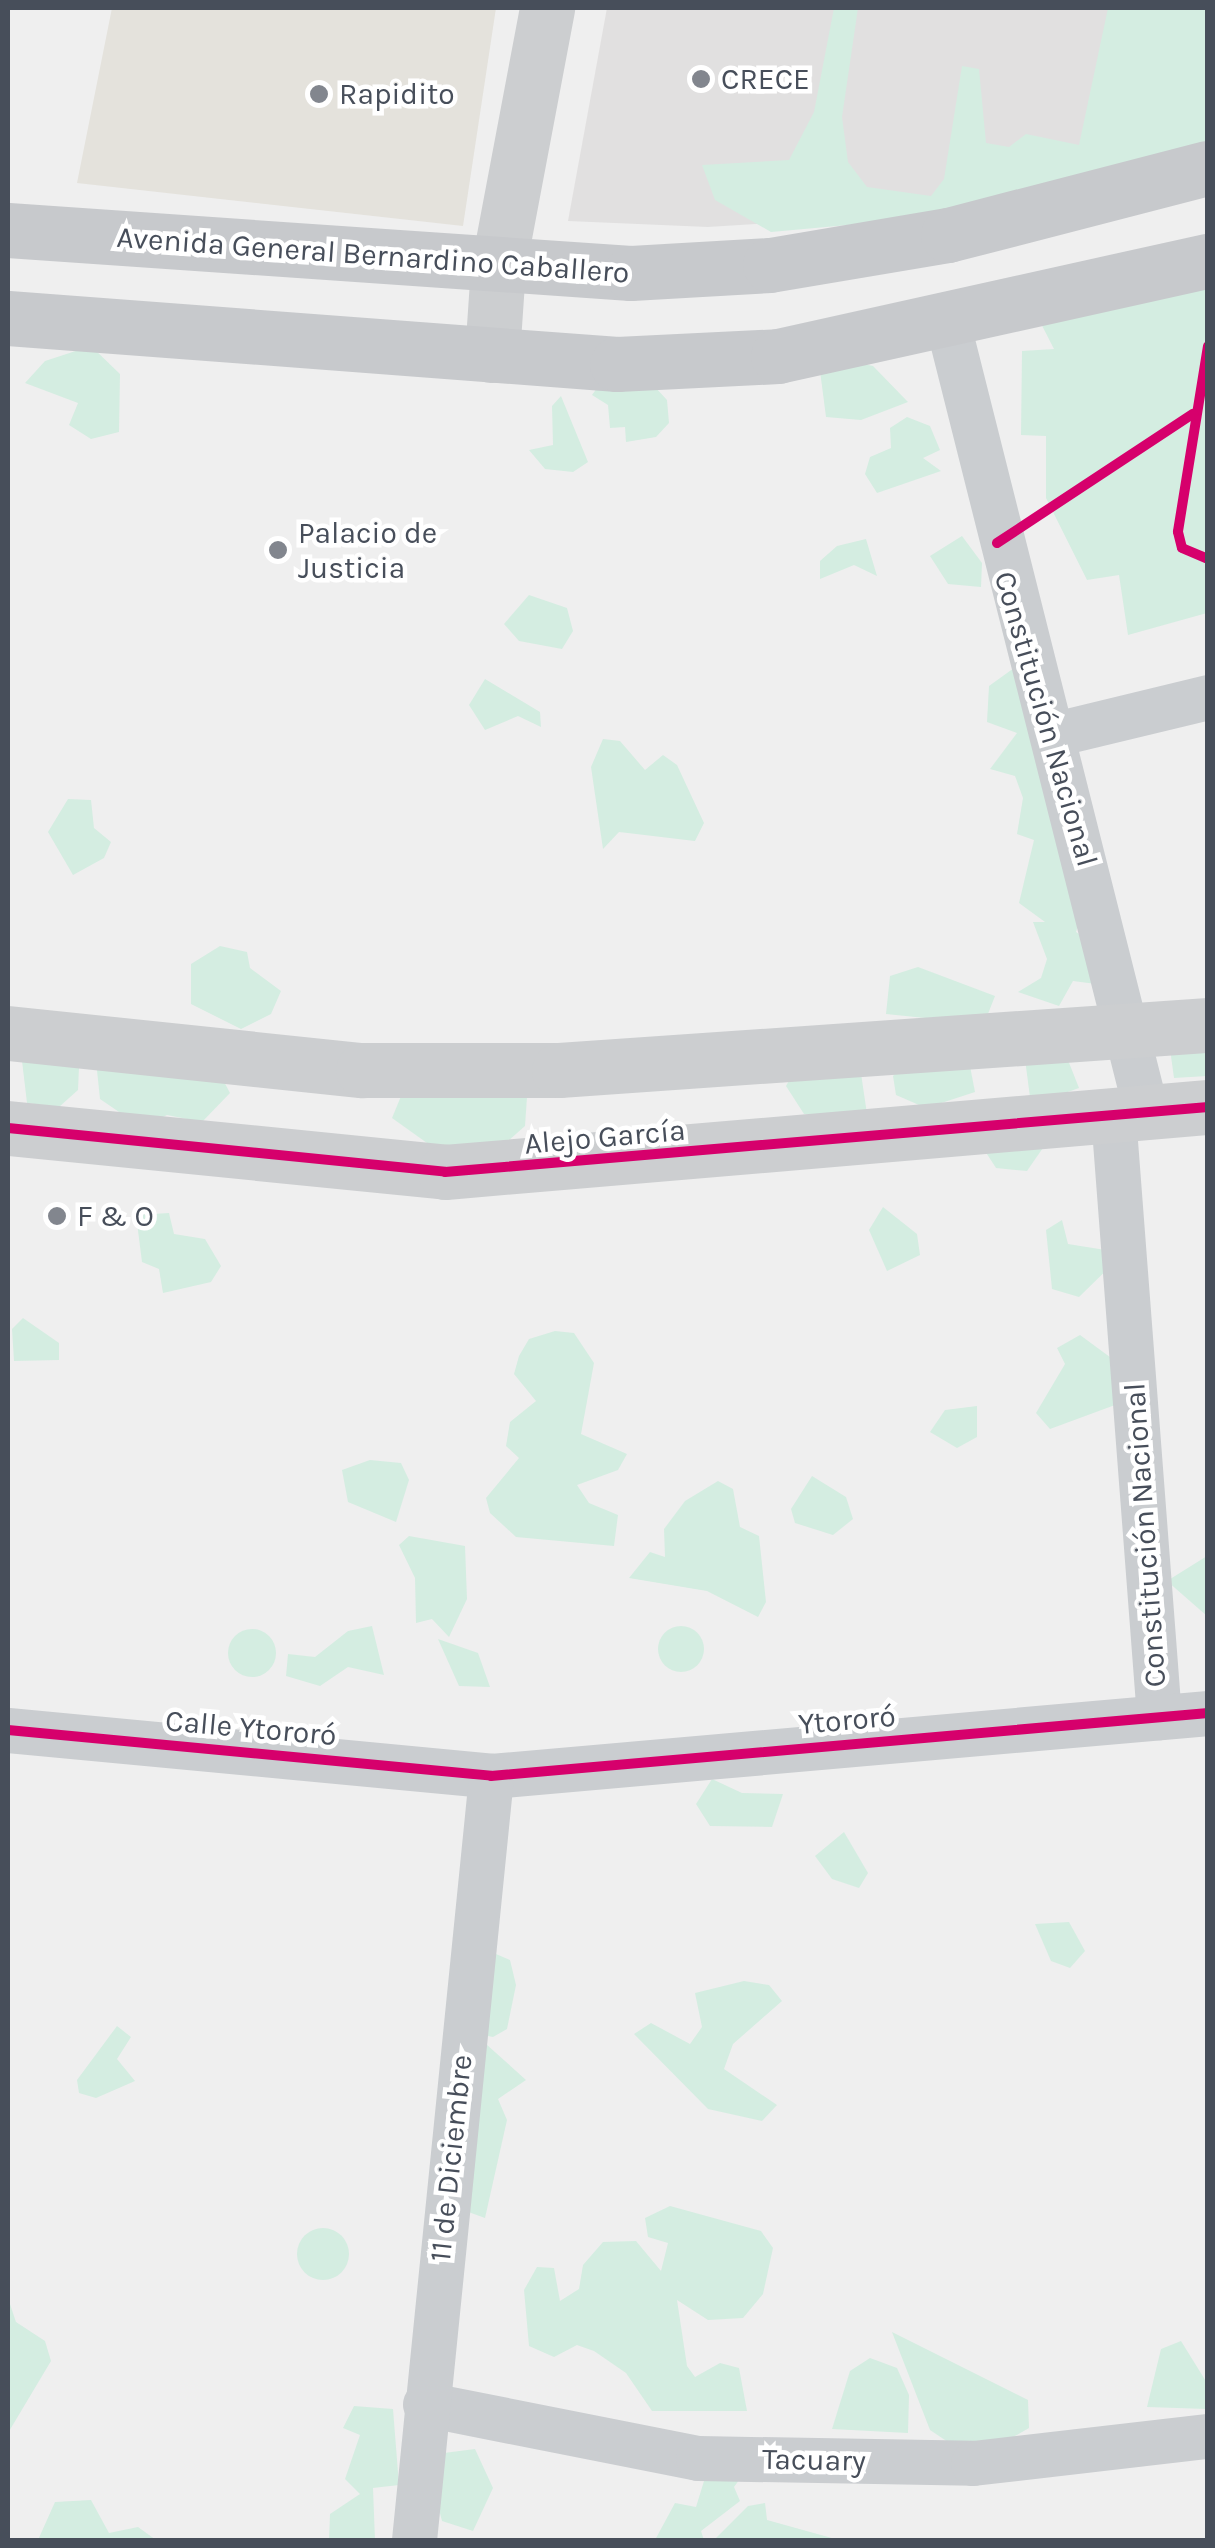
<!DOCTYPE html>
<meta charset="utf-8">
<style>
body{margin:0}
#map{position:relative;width:1215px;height:2548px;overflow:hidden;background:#efefef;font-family:Karla,sans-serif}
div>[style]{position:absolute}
.commercial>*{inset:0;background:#e4e2dc}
.education>*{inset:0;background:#e1e0e0}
.green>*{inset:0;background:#d4ede1}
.round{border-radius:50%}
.street>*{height:45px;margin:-22.5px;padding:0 22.5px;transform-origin:22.5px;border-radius:22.5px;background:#cacdd0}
.secondary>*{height:55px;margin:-27.5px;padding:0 27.5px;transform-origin:27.5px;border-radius:27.5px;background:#ccced0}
.primary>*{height:55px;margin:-27.5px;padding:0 27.5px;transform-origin:27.5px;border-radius:27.5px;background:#c7c9cc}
.cycleway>*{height:10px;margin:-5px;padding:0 5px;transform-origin:5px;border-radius:5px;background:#d6006c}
.dots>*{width:28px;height:28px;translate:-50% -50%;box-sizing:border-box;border:5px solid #fff;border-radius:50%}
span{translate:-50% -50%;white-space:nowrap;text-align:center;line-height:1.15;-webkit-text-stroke:9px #fff;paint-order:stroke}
.poi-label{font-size:30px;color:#474e5a}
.left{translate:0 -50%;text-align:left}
.street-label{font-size:30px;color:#474e5a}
.frame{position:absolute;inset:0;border:10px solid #474e5a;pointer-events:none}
</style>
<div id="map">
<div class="commercial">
<i style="clip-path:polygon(112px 8px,496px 8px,463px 226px,77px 183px)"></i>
</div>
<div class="education">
<i style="clip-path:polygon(607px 8px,1207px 8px,1207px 137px,896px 215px,708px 227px,568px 221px)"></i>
</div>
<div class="green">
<i style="clip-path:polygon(834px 8px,858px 8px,842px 117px,848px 162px,867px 187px,931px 196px,944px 179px,962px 66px,979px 69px,986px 143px,1009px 147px,1026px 134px,1079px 145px,1108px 8px,1207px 8px,1207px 144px,936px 217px,771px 232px,715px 200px,702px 165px,789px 160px,814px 112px)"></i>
<i style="clip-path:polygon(1207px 243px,1207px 613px,1128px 635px,1119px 575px,1087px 580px,1046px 498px,1046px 436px,1021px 435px,1022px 351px,1054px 349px,1032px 306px)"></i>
<i style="clip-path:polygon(91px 346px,120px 374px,119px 432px,91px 439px,69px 425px,78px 403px,25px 383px,45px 361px)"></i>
<i style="clip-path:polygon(850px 361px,873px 366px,908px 402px,861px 420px,826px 417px,819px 363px)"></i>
<i style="clip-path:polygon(610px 370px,643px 374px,667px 400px,669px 423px,656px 437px,626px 442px,625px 427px,610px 428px,608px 405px,592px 395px)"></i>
<i style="clip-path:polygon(561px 396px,588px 462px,573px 472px,545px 469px,529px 450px,553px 445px,552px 406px)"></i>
<i style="clip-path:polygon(907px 417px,930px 426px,940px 450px,923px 458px,941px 471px,877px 493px,865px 474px,870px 457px,891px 448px,890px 428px)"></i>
<i style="clip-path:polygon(962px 536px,982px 563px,981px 587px,948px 584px,930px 556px)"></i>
<i style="clip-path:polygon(866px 539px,877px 576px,854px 565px,820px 579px,820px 561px,837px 546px)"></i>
<i style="clip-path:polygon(529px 595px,567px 608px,573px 631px,562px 649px,519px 641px,504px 624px)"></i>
<i style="clip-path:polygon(1014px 668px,1083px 909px,1076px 932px,1099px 947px,1096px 984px,1073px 981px,1059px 1006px,1018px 992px,1041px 978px,1047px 959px,1033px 922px,1045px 922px,1019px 903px,1034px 840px,1017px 834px,1023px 798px,1015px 776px,990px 769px,1017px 733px,987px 722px,989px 686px)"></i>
<i style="clip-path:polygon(485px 679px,540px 712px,541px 727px,518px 716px,485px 730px,469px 705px)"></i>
<i style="clip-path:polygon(603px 739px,620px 741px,645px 770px,663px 755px,677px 765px,704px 823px,695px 841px,619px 832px,603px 849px,591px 767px)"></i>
<i style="clip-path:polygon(68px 799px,91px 800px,94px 828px,111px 842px,104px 858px,73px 875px,48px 832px)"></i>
<i style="clip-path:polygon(220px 946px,247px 952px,250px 968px,281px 991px,271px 1014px,241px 1029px,191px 1004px,191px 964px)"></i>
<i style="clip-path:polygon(918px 967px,995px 996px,984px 1024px,886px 1014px,890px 976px)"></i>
<i style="clip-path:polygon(1207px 1038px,1207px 1076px,1174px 1078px,1170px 1049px)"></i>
<i style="clip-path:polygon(94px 1042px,221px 1076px,230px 1093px,202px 1122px,167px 1115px,141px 1127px,100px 1099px)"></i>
<i style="clip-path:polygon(20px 1044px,79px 1067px,78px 1090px,59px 1107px,27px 1103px)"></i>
<i style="clip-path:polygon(921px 1046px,969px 1061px,975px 1092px,926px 1108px,896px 1095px,893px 1076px)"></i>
<i style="clip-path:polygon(1064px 1050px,1079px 1088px,1031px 1105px,1025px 1059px)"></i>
<i style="clip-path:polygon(804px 1054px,859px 1060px,867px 1114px,804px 1114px,786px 1086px)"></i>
<i style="clip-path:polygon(418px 1055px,527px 1097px,525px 1126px,501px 1147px,456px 1157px,427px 1143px,392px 1118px)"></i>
<i style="clip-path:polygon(1047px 1142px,1027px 1171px,996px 1168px,985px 1151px)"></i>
<i style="clip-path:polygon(883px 1207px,917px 1234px,920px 1255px,887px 1271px,869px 1230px)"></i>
<i style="clip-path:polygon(169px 1213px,174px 1234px,205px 1239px,221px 1266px,211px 1282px,163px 1293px,159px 1269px,142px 1262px,136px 1215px)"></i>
<i style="clip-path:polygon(1062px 1220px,1068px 1244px,1124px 1253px,1079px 1297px,1052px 1289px,1046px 1230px)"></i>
<i style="clip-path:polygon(23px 1318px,59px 1343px,59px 1360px,14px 1361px,12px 1329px)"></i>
<i style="clip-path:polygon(555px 1331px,574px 1333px,594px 1363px,581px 1434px,627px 1454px,618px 1470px,577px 1485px,589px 1503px,618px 1515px,614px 1546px,516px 1537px,490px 1513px,486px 1498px,519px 1458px,506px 1446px,510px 1422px,536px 1401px,514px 1374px,519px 1356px,529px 1339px)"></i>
<i style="clip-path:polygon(1080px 1335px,1133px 1374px,1134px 1398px,1050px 1429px,1036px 1413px,1065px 1364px,1057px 1348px)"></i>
<i style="clip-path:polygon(977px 1406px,977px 1437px,957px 1448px,930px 1432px,945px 1410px)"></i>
<i style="clip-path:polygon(370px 1460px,401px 1463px,409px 1480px,396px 1522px,348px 1502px,342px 1470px)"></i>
<i style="clip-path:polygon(812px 1476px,846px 1497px,853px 1519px,833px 1535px,795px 1523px,791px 1509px)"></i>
<i style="clip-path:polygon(718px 1481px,733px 1489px,740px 1527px,759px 1536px,766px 1602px,758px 1617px,707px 1591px,629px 1578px,650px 1552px,665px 1557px,664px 1529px,685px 1501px)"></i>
<i style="clip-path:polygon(409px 1536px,465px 1546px,467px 1599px,449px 1637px,432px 1619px,416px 1623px,415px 1578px,399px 1545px)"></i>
<i style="clip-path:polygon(1207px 1556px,1207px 1616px,1167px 1581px)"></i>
<i style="clip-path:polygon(372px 1626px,384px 1675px,348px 1667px,320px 1686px,286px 1676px,288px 1654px,315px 1657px,348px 1631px)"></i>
<i class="round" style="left:658px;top:1626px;width:46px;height:46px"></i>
<i class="round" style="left:228px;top:1629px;width:48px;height:48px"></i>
<i style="clip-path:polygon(438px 1639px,478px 1653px,490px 1687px,459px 1686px)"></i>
<i style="clip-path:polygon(712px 1779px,742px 1793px,783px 1794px,772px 1827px,710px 1826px,696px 1804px)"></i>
<i style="clip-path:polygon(844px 1832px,868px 1873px,859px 1888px,832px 1879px,815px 1856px)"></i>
<i style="clip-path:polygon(1069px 1922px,1085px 1951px,1070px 1968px,1051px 1961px,1035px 1924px)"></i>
<i style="clip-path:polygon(489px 1951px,510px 1960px,516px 1985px,507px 2029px,493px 2037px,478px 2034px)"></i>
<i style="clip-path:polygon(744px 1981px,769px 1985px,782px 2001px,733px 2044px,724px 2069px,777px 2105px,762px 2121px,708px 2109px,634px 2034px,651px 2023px,690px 2044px,702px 2027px,695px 1993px)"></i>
<i style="clip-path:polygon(117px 2026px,131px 2037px,117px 2059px,135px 2081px,96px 2098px,79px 2093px,77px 2080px)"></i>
<i style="clip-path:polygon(486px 2044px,526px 2080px,498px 2099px,507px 2120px,485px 2218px,463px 2210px)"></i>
<i style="clip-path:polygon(670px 2206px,761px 2231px,773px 2248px,763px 2294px,743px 2318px,708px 2320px,677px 2300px,687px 2366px,695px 2377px,720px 2363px,739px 2368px,747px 2411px,652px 2411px,626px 2373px,594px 2351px,577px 2345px,554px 2357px,529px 2346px,524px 2290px,537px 2267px,554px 2268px,560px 2301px,579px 2289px,583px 2265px,603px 2242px,636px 2241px,661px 2271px,668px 2243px,648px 2237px,645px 2218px)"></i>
<i class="round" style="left:297px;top:2228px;width:52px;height:52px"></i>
<i style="clip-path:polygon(8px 2298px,16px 2322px,45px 2341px,51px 2361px,8px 2433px)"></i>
<i style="clip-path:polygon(892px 2332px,1028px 2400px,1029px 2428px,1003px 2443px,957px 2448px,930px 2430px)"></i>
<i style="clip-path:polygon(1181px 2341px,1207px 2383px,1207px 2409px,1147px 2407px,1161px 2349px)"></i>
<i style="clip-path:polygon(870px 2358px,897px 2368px,909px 2395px,908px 2433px,832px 2429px,850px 2371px)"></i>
<i style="clip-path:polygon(354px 2406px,393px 2409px,399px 2485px,373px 2488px,375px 2540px,329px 2540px,330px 2514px,360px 2494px,345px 2479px,360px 2435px,343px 2428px)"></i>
<i style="clip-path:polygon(475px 2449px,493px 2488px,473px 2531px,442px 2521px,432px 2483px,444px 2453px)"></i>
<i style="clip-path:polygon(708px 2468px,745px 2472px,734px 2487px,740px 2501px,701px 2531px,704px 2540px,655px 2540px,675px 2503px,696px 2507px)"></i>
<i style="clip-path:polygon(91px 2500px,109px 2533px,138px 2527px,156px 2540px,38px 2540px,55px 2502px)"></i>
<i style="clip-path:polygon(765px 2503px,767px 2520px,839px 2540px,714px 2540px,748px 2506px)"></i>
</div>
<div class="street">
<i style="left:948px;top:325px;width:811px;rotate:75.86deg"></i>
<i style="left:1055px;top:734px;width:157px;rotate:-13.6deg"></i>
<i style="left:1113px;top:1115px;width:604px;rotate:85.63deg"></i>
<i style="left:8px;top:1730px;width:485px;rotate:5.4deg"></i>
<i style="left:491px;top:1776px;width:720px;rotate:-5.02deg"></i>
<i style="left:425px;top:2404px;width:278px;rotate:11.2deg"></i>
<i style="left:698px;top:2458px;width:275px;rotate:1deg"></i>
<i style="left:973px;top:2463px;width:237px;rotate:-6.6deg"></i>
<i style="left:414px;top:2540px;width:768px;rotate:-84.24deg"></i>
</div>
<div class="secondary">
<i style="left:492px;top:355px;width:87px;rotate:-86.1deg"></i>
<i style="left:498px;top:268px;width:265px;rotate:-79.3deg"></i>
<i style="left:8px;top:1033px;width:357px;rotate:6deg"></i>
<i style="left:363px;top:1070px;width:196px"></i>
<i style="left:559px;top:1070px;width:651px;rotate:-3.97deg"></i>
<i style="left:8px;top:1128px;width:439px;rotate:5.7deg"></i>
<i style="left:445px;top:1172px;width:766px;rotate:-4.87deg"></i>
</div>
<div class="primary">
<i style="left:8px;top:230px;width:624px;rotate:3.95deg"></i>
<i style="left:631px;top:273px;width:139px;rotate:-3.3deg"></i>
<i style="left:770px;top:265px;width:181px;rotate:-9.6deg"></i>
<i style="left:948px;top:235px;width:268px;rotate:-14.5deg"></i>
<i style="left:8px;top:318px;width:611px;rotate:4.32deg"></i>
<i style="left:617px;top:364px;width:161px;rotate:-2.8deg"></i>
<i style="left:778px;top:356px;width:440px;rotate:-12.5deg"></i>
</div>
<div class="cycleway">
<i style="left:1208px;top:346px;width:188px;rotate:99.2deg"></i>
<i style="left:1178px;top:532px;width:16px;rotate:76deg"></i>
<i style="left:1182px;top:548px;width:28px;rotate:23deg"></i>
<i style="left:997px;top:543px;width:235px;rotate:-33.4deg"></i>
<i style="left:8px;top:1128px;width:439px;rotate:5.7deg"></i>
<i style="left:445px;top:1172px;width:766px;rotate:-4.87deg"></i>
<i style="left:8px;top:1730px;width:485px;rotate:5.4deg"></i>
<i style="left:491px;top:1776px;width:720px;rotate:-5.02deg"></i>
</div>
<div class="dots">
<i style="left:701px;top:79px;background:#82868e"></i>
<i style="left:319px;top:94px;background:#82868e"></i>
<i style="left:278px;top:550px;background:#82868e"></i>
<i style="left:57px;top:1216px;background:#82868e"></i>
</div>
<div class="poi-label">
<span class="left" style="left:721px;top:79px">CRECE</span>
<span class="left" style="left:339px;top:94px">Rapidito</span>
<span class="left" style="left:298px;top:550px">Palacio de<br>Justicia</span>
<span class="left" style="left:77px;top:1216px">F &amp; O</span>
</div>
<div class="street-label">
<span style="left:373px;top:255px;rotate:4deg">Avenida General Bernardino Caballero</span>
<span style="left:1046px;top:719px;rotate:74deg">Constitución Nacional</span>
<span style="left:605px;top:1137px;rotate:-5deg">Alejo García</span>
<span style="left:1145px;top:1535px;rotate:-94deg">Constitución Nacional</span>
<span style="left:847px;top:1720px;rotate:-5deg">Ytororó</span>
<span style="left:251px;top:1728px;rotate:5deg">Calle Ytororó</span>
<span style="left:451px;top:2158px;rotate:-84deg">11 de Diciembre</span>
<span style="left:814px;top:2460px;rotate:1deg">Tacuary</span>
</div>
<div class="frame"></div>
</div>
